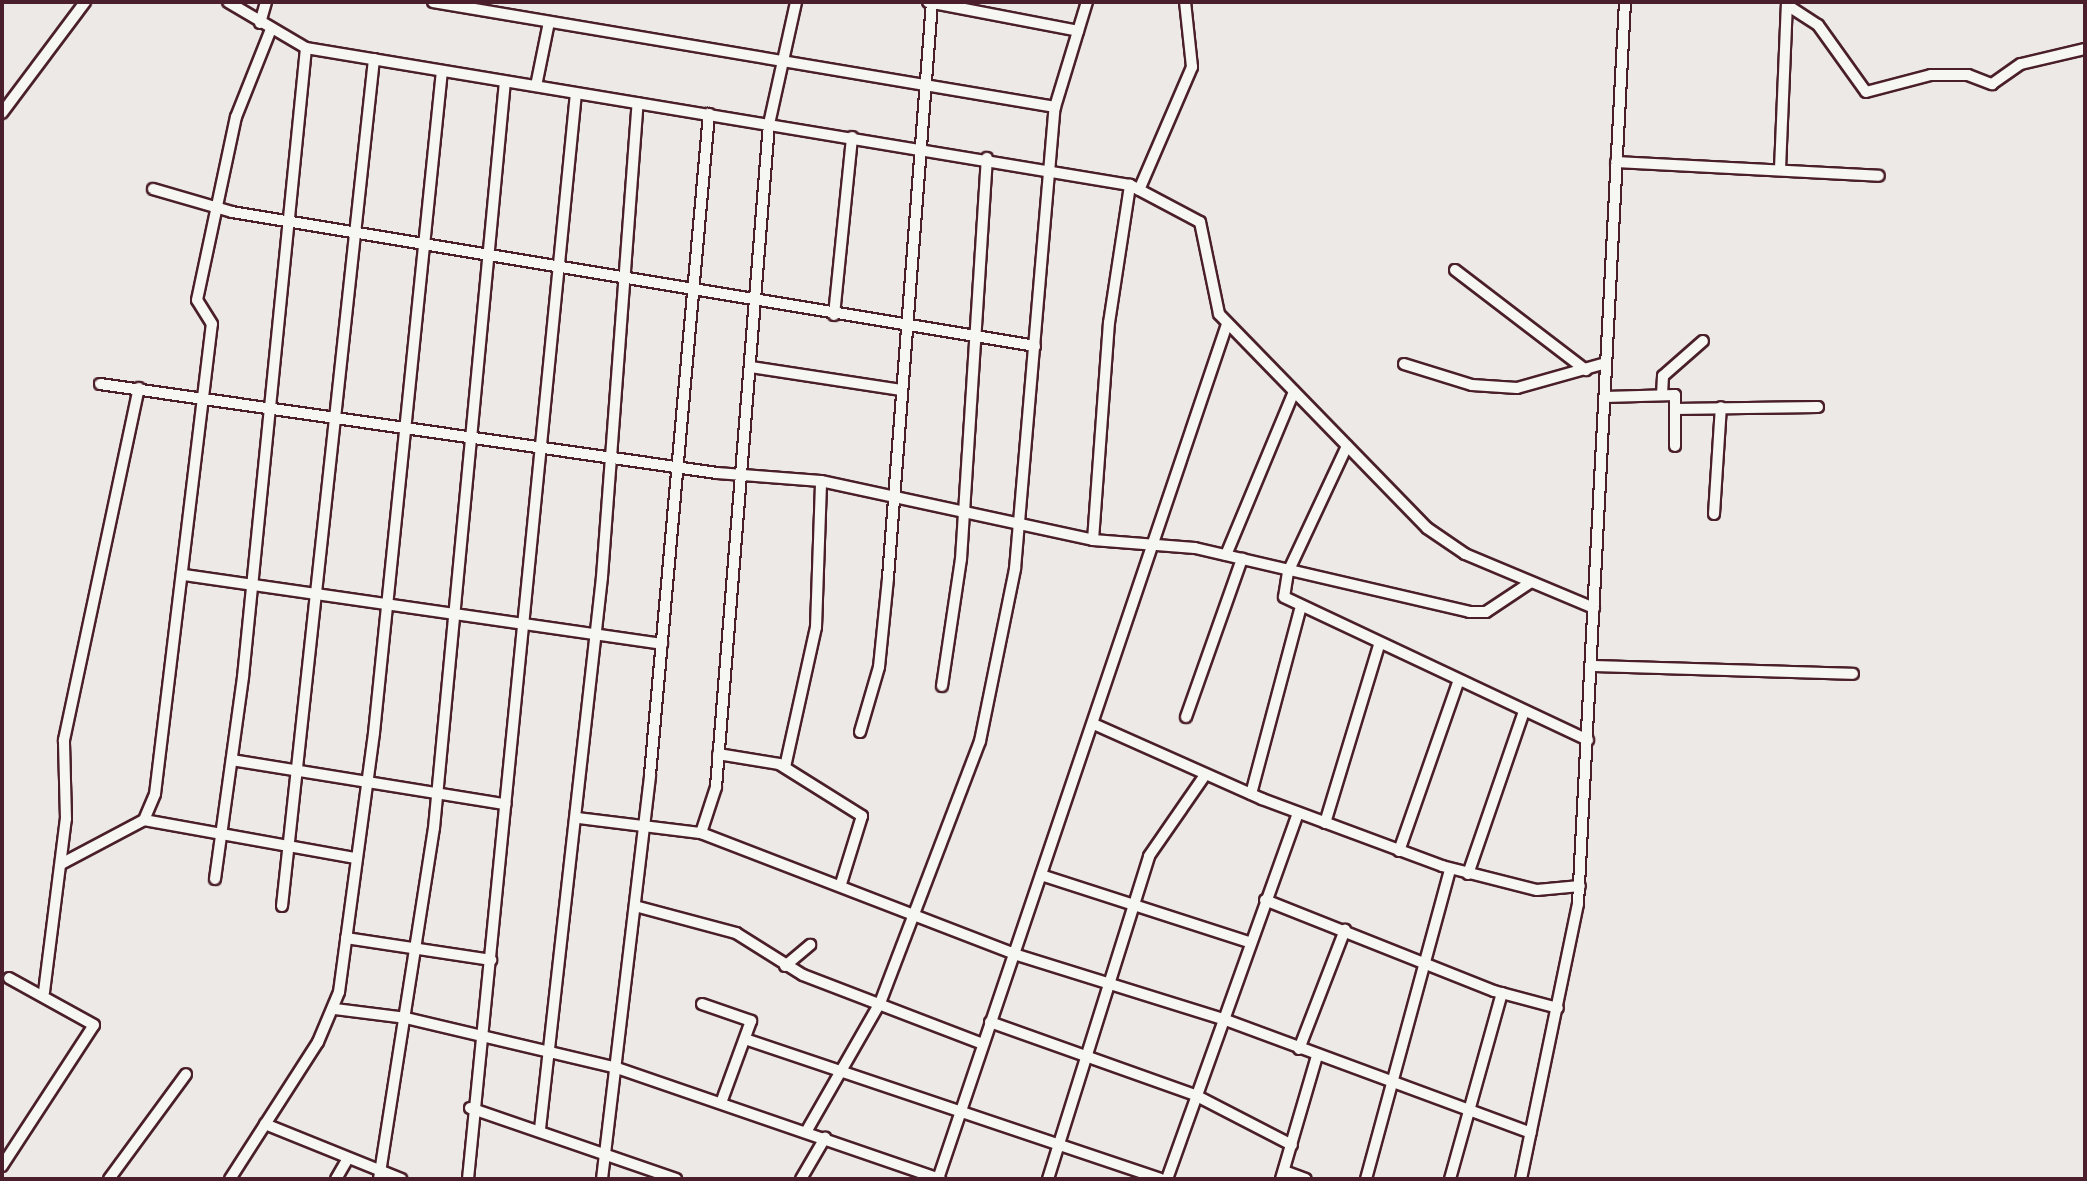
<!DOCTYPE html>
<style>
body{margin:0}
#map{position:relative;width:2087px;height:1181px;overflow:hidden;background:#ece9e6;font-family:"Indie Flower",sans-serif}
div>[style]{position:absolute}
.roads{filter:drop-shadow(2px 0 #4a1f2b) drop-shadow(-2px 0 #4a1f2b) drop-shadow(0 2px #4a1f2b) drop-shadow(0 -2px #4a1f2b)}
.minor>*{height:10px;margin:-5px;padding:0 5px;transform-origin:5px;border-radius:5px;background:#f6f6f2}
span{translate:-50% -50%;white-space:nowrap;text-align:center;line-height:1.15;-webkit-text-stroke:6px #f6f6f2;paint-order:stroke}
.frame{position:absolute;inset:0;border:4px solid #4a1f2b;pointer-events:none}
</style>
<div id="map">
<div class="roads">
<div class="minor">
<i style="left:228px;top:2px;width:91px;rotate:30.5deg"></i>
<i style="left:306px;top:48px;width:835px;rotate:9.44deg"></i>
<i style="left:1130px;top:185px;width:79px;rotate:27.9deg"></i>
<i style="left:1200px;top:222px;width:94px;rotate:78.3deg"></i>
<i style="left:1219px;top:314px;width:298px;rotate:45.8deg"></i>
<i style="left:1427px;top:528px;width:46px;rotate:34.4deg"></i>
<i style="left:1465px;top:554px;width:140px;rotate:22.7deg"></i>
<i style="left:433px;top:2px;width:631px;rotate:9.58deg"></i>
<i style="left:928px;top:2px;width:153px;rotate:10.9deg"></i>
<i style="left:1787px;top:5px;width:37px;rotate:33deg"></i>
<i style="left:1818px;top:25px;width:82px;rotate:54.4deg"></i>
<i style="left:1866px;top:92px;width:67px;rotate:-14.7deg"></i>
<i style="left:1931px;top:75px;width:37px"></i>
<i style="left:1968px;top:75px;width:26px;rotate:21deg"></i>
<i style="left:1992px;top:84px;width:35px;rotate:-35deg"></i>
<i style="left:2021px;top:64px;width:66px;rotate:-13.2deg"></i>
<i style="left:260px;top:23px;width:22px;rotate:-74deg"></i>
<i style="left:536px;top:86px;width:65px;rotate:-78.5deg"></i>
<i style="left:2px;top:113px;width:139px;rotate:-53.2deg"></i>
<i style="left:1616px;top:162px;width:263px;rotate:3deg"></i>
<i style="left:1780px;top:169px;width:167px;rotate:-87.6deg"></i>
<i style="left:153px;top:189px;width:82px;rotate:16.2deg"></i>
<i style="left:232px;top:212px;width:814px;rotate:9.47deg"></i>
<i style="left:1139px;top:190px;width:134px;rotate:-66.7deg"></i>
<i style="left:1192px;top:67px;width:65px;rotate:-96.1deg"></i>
<i style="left:1455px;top:270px;width:165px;rotate:37.4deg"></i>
<i style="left:834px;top:315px;width:179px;rotate:-84.2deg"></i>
<i style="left:1404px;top:364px;width:71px;rotate:17.2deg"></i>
<i style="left:1472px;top:385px;width:45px;rotate:3.8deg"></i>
<i style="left:1517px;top:388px;width:92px;rotate:-15.7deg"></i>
<i style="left:751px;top:367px;width:152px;rotate:8.7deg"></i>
<i style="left:100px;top:384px;width:623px;rotate:8.21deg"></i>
<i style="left:717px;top:473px;width:104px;rotate:4.4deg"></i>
<i style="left:821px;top:481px;width:278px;rotate:12.2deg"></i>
<i style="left:1093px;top:540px;width:102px;rotate:4.5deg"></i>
<i style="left:1195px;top:548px;width:281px;rotate:13.1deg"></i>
<i style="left:1469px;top:612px;width:17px"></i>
<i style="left:1486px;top:612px;width:54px;rotate:-33.7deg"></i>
<i style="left:1662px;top:395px;width:19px;rotate:-87deg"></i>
<i style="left:1663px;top:376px;width:53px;rotate:-41.2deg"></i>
<i style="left:1605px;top:397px;width:70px;rotate:-1.6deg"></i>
<i style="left:1675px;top:395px;width:14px;rotate:90deg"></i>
<i style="left:1675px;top:409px;width:143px;rotate:-0.8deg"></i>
<i style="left:1347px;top:446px;width:139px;rotate:115.1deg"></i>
<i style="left:1288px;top:572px;width:25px;rotate:99deg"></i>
<i style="left:1284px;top:597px;width:336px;rotate:25.2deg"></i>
<i style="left:1675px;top:446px;width:37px;rotate:-90deg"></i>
<i style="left:1714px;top:514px;width:107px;rotate:-86.3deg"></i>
<i style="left:1093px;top:540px;width:218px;rotate:-85.8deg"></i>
<i style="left:1109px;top:323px;width:140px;rotate:-81.3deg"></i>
<i style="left:1226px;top:555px;width:177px;rotate:-67.4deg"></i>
<i style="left:184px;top:575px;width:483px;rotate:8.2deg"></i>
<i style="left:1591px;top:666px;width:262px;rotate:1.7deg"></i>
<i style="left:942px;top:686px;width:128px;rotate:-81.5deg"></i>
<i style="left:961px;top:559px;width:402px;rotate:-86.3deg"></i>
<i style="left:1186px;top:717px;width:168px;rotate:-70.5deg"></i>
<i style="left:1096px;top:725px;width:182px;rotate:24deg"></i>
<i style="left:1262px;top:799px;width:192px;rotate:20.4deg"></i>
<i style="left:1442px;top:866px;width:98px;rotate:14.2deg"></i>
<i style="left:1537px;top:890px;width:43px;rotate:-5.3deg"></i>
<i style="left:860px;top:732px;width:68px;rotate:-73.7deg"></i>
<i style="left:879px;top:667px;width:89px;rotate:-84.2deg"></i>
<i style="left:888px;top:578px;width:578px;rotate:-85.63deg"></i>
<i style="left:718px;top:754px;width:62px;rotate:9.3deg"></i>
<i style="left:779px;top:764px;width:98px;rotate:32.1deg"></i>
<i style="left:862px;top:816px;width:71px;rotate:107.2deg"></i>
<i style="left:232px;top:760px;width:277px;rotate:9.2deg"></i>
<i style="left:785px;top:767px;width:143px;rotate:-77.5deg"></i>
<i style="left:816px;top:627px;width:146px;rotate:-88deg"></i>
<i style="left:1251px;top:794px;width:190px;rotate:-75.1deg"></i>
<i style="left:578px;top:818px;width:124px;rotate:7deg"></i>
<i style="left:701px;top:833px;width:336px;rotate:21.1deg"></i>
<i style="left:1014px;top:954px;width:219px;rotate:17.3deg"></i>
<i style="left:1223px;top:1019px;width:328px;rotate:20.3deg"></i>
<i style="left:144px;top:820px;width:215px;rotate:10.2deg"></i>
<i style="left:1325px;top:823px;width:186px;rotate:-73.1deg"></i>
<i style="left:701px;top:833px;width:48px;rotate:-71.9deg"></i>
<i style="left:716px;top:787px;width:665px;rotate:-85.43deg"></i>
<i style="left:769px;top:124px;width:125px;rotate:-77.5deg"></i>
<i style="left:1399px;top:851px;width:181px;rotate:-70.7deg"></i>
<i style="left:61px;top:864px;width:94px;rotate:-27.9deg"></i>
<i style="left:144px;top:820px;width:28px;rotate:-67deg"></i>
<i style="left:155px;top:794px;width:473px;rotate:-83.1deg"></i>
<i style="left:212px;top:324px;width:28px;rotate:-122deg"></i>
<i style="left:197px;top:300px;width:187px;rotate:-78deg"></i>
<i style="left:236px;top:117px;width:95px;rotate:-68.3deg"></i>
<i style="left:1468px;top:874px;width:172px;rotate:-71deg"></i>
<i style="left:1041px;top:875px;width:219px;rotate:17.9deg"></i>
<i style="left:215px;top:879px;width:204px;rotate:-82.1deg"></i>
<i style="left:243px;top:677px;width:632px;rotate:-84.28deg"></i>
<i style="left:1265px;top:900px;width:246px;rotate:21.7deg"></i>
<i style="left:1494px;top:991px;width:66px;rotate:14.9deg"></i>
<i style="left:282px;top:906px;width:852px;rotate:-83.8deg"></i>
<i style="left:635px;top:906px;width:105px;rotate:15deg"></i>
<i style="left:736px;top:933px;width:79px;rotate:32.1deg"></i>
<i style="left:803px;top:975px;width:193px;rotate:21deg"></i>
<i style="left:346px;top:938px;width:147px;rotate:8.6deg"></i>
<i style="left:785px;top:966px;width:33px;rotate:-40deg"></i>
<i style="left:44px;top:992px;width:174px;rotate:-82.8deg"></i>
<i style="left:66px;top:819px;width:79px;rotate:-91.5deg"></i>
<i style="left:64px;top:740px;width:360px;rotate:-78deg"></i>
<i style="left:702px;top:1004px;width:52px;rotate:19.1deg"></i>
<i style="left:751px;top:1021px;width:87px;rotate:110.1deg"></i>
<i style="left:335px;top:1009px;width:72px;rotate:7.2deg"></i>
<i style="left:406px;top:1018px;width:217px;rotate:13.3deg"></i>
<i style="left:617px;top:1068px;width:342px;rotate:19deg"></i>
<i style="left:990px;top:1022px;width:218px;rotate:19.6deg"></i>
<i style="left:1195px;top:1095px;width:109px;rotate:27.3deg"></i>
<i style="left:745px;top:1039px;width:438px;rotate:18.6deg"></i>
<i style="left:1299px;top:1049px;width:128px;rotate:-68.9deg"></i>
<i style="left:470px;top:1108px;width:218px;rotate:19deg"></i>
<i style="left:265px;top:1124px;width:147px;rotate:22deg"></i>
<i style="left:540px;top:1129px;width:555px;rotate:-83.59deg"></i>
<i style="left:602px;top:577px;width:475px;rotate:-85.7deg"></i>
<i style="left:806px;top:1132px;width:149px;rotate:-60.2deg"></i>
<i style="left:880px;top:1003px;width:280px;rotate:-69.1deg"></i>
<i style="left:980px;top:741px;width:176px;rotate:-78.5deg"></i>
<i style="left:1015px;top:569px;width:464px;rotate:-85.1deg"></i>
<i style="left:1055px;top:107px;width:110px;rotate:-73.1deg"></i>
<i style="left:2px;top:1166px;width:168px;rotate:-56.9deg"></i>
<i style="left:94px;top:1025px;width:97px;rotate:-151.1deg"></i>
<i style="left:1284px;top:1171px;width:23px;rotate:20deg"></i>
<i style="left:109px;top:1179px;width:130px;rotate:-53.7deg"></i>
<i style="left:230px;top:1179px;width:163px;rotate:-57.3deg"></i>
<i style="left:318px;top:1042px;width:54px;rotate:-67.2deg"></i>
<i style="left:339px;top:992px;width:261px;rotate:-82.3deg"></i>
<i style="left:374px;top:733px;width:665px;rotate:-84.14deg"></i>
<i style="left:336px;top:1179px;width:24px;rotate:-60deg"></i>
<i style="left:379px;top:1179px;width:355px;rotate:-81.1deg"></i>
<i style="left:434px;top:828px;width:750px;rotate:-84.57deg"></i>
<i style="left:468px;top:1179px;width:1091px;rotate:-84.32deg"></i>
<i style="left:602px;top:1179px;width:407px;rotate:-83.2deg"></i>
<i style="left:650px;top:775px;width:664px;rotate:-84.9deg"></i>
<i style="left:801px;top:1179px;width:48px;rotate:-59.7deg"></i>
<i style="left:938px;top:1179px;width:903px;rotate:-71.32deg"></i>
<i style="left:1048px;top:1179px;width:338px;rotate:-72.6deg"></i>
<i style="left:1149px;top:856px;width:98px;rotate:-55.3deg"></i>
<i style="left:1167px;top:1179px;width:389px;rotate:-70.3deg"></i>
<i style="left:1281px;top:1179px;width:128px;rotate:-73.7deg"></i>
<i style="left:1366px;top:1179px;width:321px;rotate:-74.8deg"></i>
<i style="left:1450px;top:1179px;width:193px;rotate:-74.4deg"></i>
<i style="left:1521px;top:1179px;width:281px;rotate:-78.3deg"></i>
<i style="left:1578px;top:904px;width:903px;rotate:-87.02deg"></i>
</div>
</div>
<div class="frame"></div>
</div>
